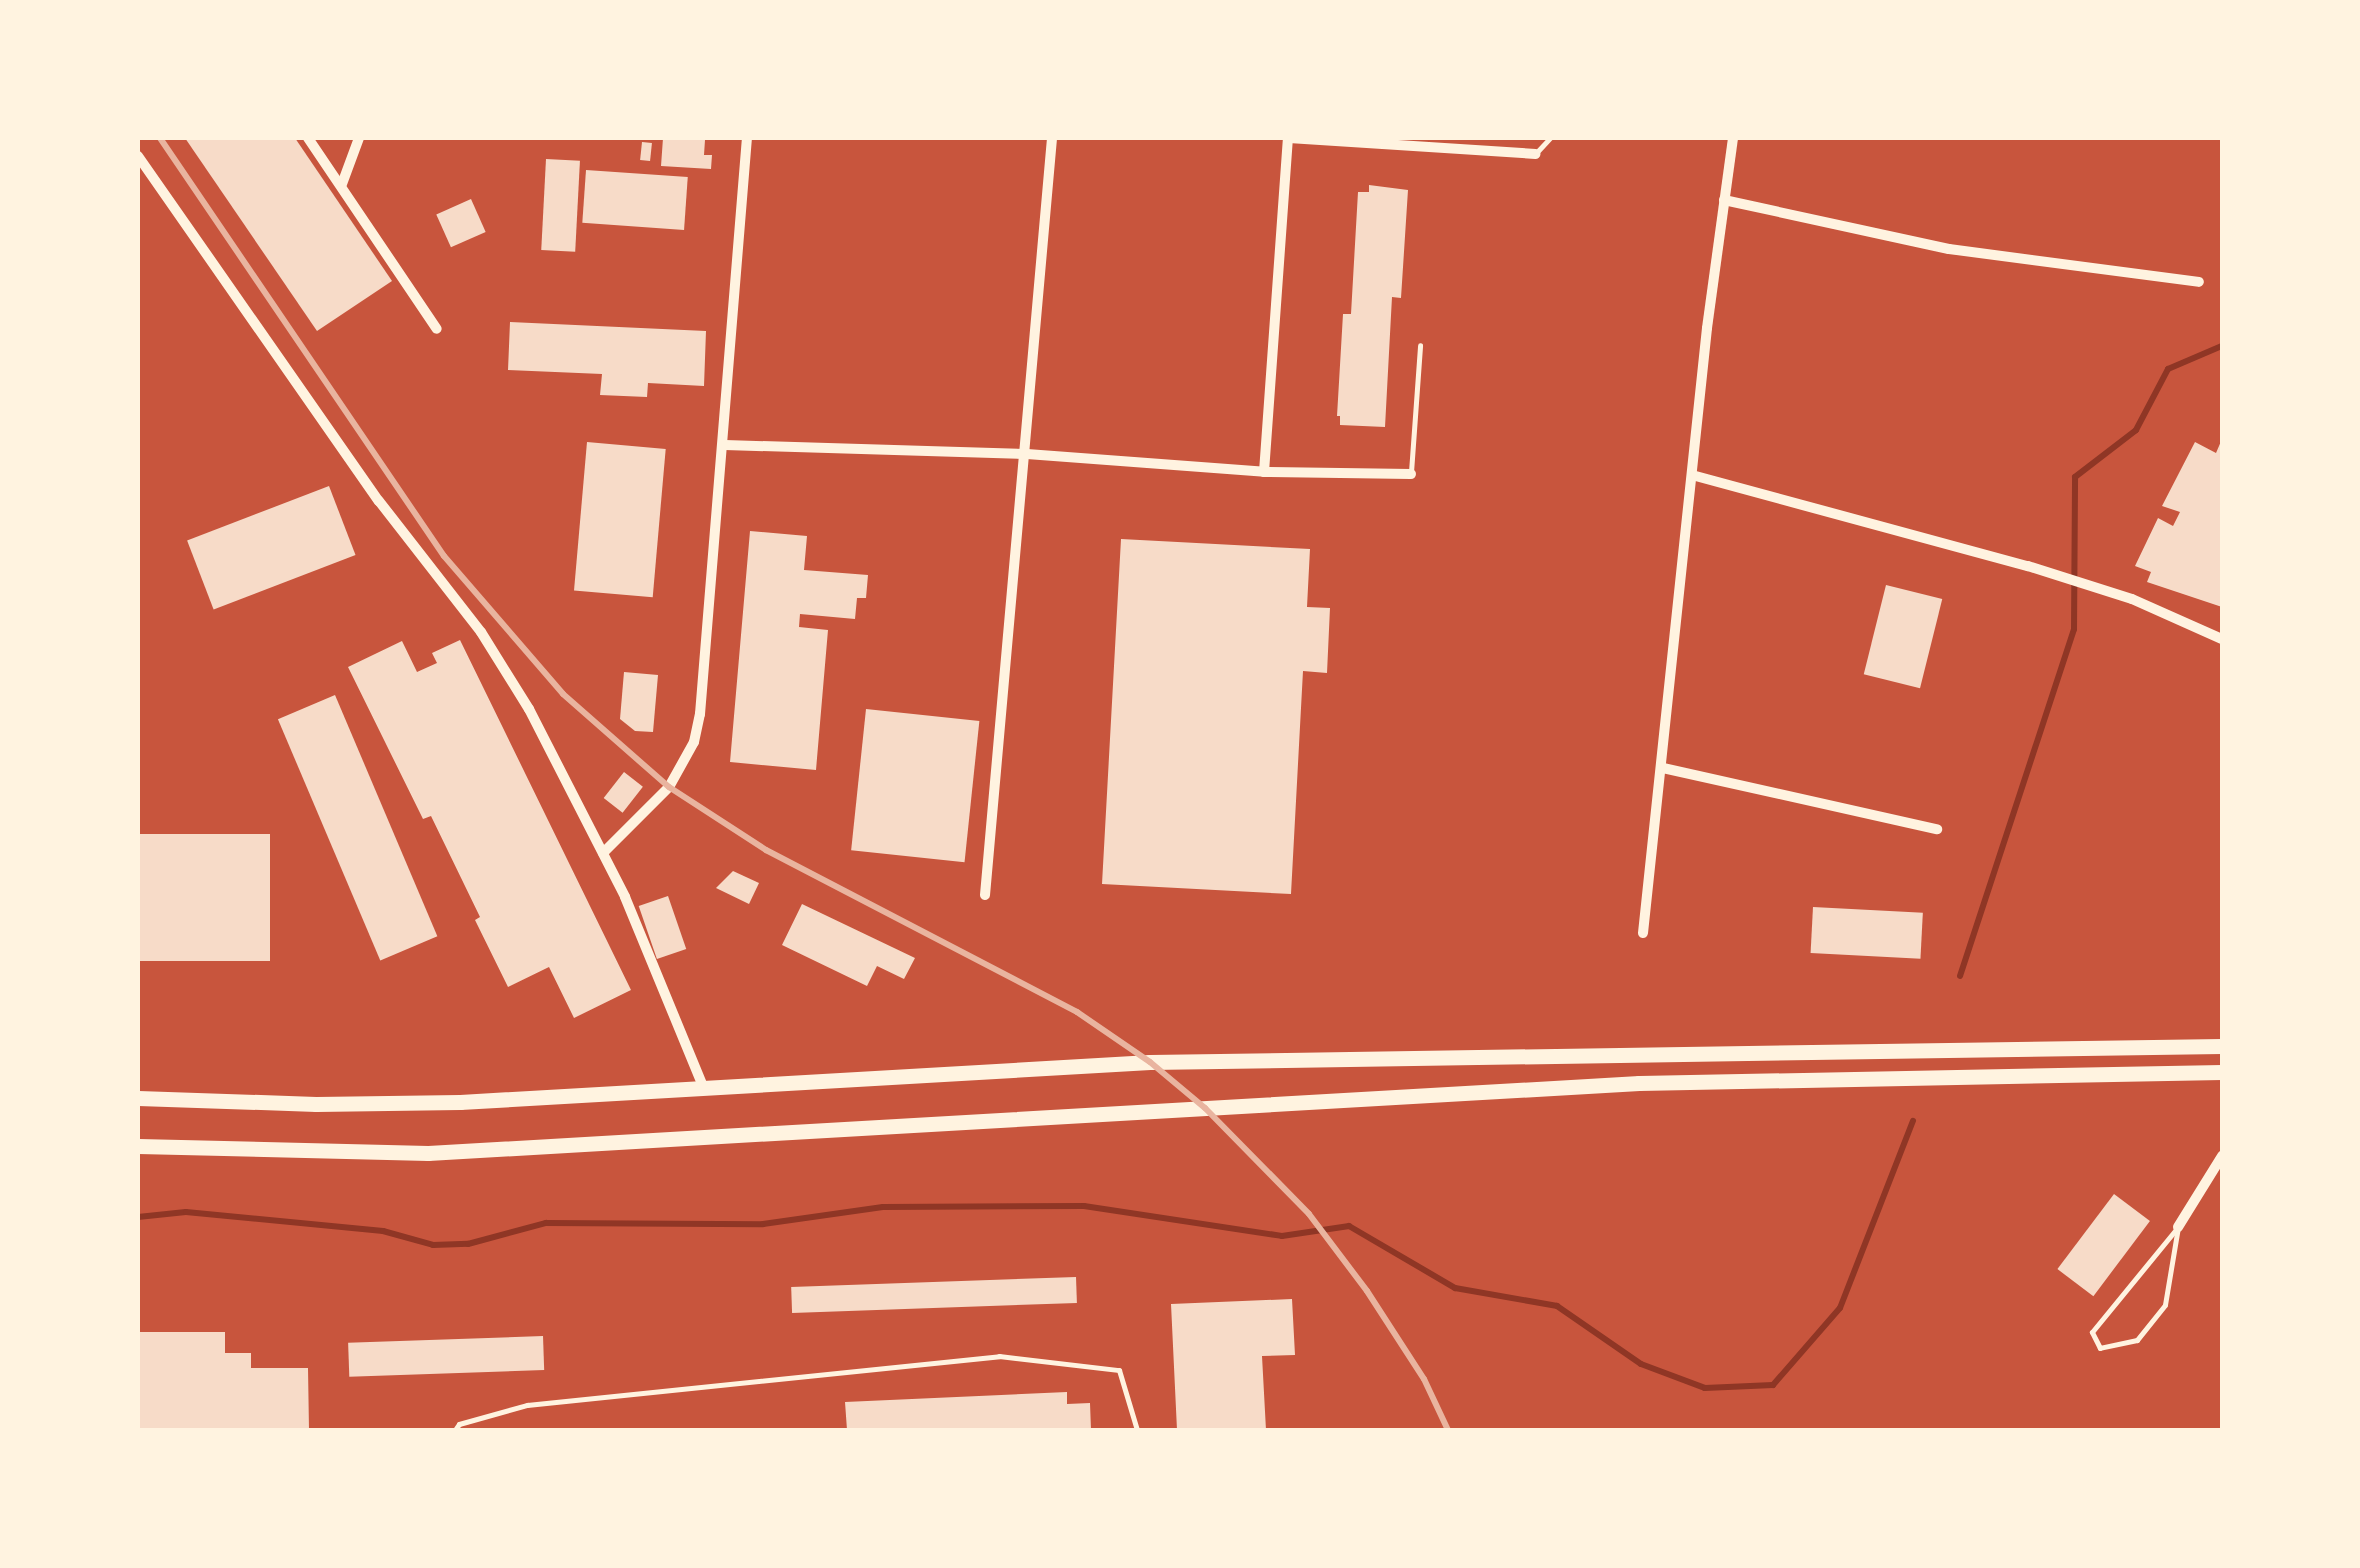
<!DOCTYPE html>
<style>
body{margin:0}
#map{position:relative;width:2360px;height:1568px;overflow:hidden;background:#c8553d;font-family:"Titillium Web",sans-serif}
div>[style]{position:absolute}
.stream>*{height:6px;margin:-3px;padding:0 3px;transform-origin:3px;border-radius:3px;background:#8f3625}
.building>*{inset:0;background:#f7dbc8;transform-origin:0 0}
.service>*{height:5px;margin:-2.5px;padding:0 2.5px;transform-origin:2.5px;border-radius:2.5px;background:#fff3e0}
.minor>*{height:10px;margin:-5px;padding:0 5px;transform-origin:5px;border-radius:5px;background:#fff3e0}
.trunk>*{height:15px;margin:-7.5px;padding:0 7.5px;transform-origin:7.5px;border-radius:7.5px;background:#fff3e0}
.rail>*{height:6px;margin:-3px;padding:0 3px;transform-origin:3px;border-radius:3px;background:#e9b49f}
span{translate:-50% -50%;white-space:nowrap;text-align:center;line-height:1.15;-webkit-text-stroke:8px #fff3e0;paint-order:stroke}
.frame{position:absolute;inset:0;border:140px solid #fff3e0;pointer-events:none}
</style>
<div id="map">
<div class="stream">
<i style="left:1960px;top:976px;width:365px;rotate:-71.8deg"></i>
<i style="left:2074px;top:629px;width:152px;rotate:-89.6deg"></i>
<i style="left:2075px;top:477px;width:77px;rotate:-37.6deg"></i>
<i style="left:2136px;top:430px;width:69px;rotate:-62.3deg"></i>
<i style="left:2168px;top:369px;width:59px;rotate:-23.1deg"></i>
<i style="left:138px;top:1217px;width:48px;rotate:-5.9deg"></i>
<i style="left:186px;top:1212px;width:198px;rotate:5.5deg"></i>
<i style="left:383px;top:1231px;width:52px;rotate:15.6deg"></i>
<i style="left:433px;top:1245px;width:35px;rotate:-2deg"></i>
<i style="left:468px;top:1244px;width:81px;rotate:-15.1deg"></i>
<i style="left:546px;top:1223px;width:217px;rotate:0.3deg"></i>
<i style="left:763px;top:1224px;width:121px;rotate:-8.1deg"></i>
<i style="left:883px;top:1207px;width:201px;rotate:-0.3deg"></i>
<i style="left:1084px;top:1206px;width:200px;rotate:8.6deg"></i>
<i style="left:1282px;top:1236px;width:68px;rotate:-8.5deg"></i>
<i style="left:1349px;top:1226px;width:123px;rotate:30.3deg"></i>
<i style="left:1455px;top:1288px;width:104px;rotate:10deg"></i>
<i style="left:1557px;top:1306px;width:102px;rotate:34.6deg"></i>
<i style="left:1641px;top:1364px;width:68px;rotate:20.6deg"></i>
<i style="left:1705px;top:1388px;width:68px;rotate:-2.5deg"></i>
<i style="left:1773px;top:1385px;width:102px;rotate:-49deg"></i>
<i style="left:1840px;top:1308px;width:201px;rotate:-68.7deg"></i>
</div>
<div class="building">
<i style="clip-path:polygon(185px 138px,295px 138px,392px 281px,317px 331px)"></i>
<i style="clip-path:polygon(663px 138px,705px 140px,704px 155px,712px 155px,711px 169px,661px 166px)"></i>
<i style="left:642px;top:142px;width:10px;height:18px;rotate:6deg"></i>
<i style="left:546px;top:159px;width:34px;height:91px;rotate:3deg"></i>
<i style="left:586px;top:170px;width:102px;height:53px;rotate:4deg"></i>
<i style="clip-path:polygon(1369px 185px,1408px 190px,1401px 298px,1392px 297px,1385px 427px,1340px 425px,1340px 416px,1337px 416px,1343px 314px,1351px 314px,1358px 192px,1369px 192px)"></i>
<i style="left:471px;top:199px;width:36px;height:38px;rotate:66deg"></i>
<i style="clip-path:polygon(510px 322px,706px 331px,704px 386px,648px 383px,647px 397px,600px 395px,602px 374px,508px 370px)"></i>
<i style="clip-path:polygon(2222px 439px,2222px 607px,2147px 582px,2151px 572px,2135px 566px,2158px 518px,2173px 526px,2180px 512px,2162px 506px,2195px 442px,2216px 453px)"></i>
<i style="left:587px;top:442px;width:79px;height:149px;rotate:5deg"></i>
<i style="left:329px;top:486px;width:74px;height:152px;rotate:69deg"></i>
<i style="clip-path:polygon(750px 531px,807px 536px,804px 570px,868px 575px,866px 598px,857px 598px,855px 619px,800px 614px,799px 627px,828px 630px,816px 770px,730px 762px)"></i>
<i style="clip-path:polygon(1121px 539px,1310px 549px,1307px 607px,1330px 608px,1327px 673px,1303px 671px,1291px 894px,1102px 884px)"></i>
<i style="left:1886px;top:585px;width:58px;height:92px;rotate:14deg"></i>
<i style="clip-path:polygon(460px 640px,631px 990px,574px 1018px,549px 967px,508px 987px,475px 920px,480px 917px,431px 816px,423px 819px,348px 667px,402px 641px,417px 672px,437px 663px,432px 653px)"></i>
<i style="clip-path:polygon(624px 672px,658px 675px,653px 732px,635px 731px,620px 719px)"></i>
<i style="left:335px;top:695px;width:262px;height:62px;rotate:67deg"></i>
<i style="left:866px;top:709px;width:114px;height:142px;rotate:6deg"></i>
<i style="left:624px;top:772px;width:24px;height:33px;rotate:38deg"></i>
<i style="left:138px;top:834px;width:132px;height:127px"></i>
<i style="clip-path:polygon(733px 871px,759px 883px,749px 904px,716px 888px)"></i>
<i style="left:668px;top:896px;width:56px;height:31px;rotate:71deg"></i>
<i style="clip-path:polygon(802px 904px,915px 958px,904px 979px,877px 966px,867px 986px,782px 945px)"></i>
<i style="left:1813px;top:907px;width:110px;height:46px;rotate:3deg"></i>
<i style="left:2114px;top:1194px;width:45px;height:94px;rotate:37deg"></i>
<i style="left:1076px;top:1277px;width:26px;height:285px;rotate:88deg"></i>
<i style="clip-path:polygon(1292px 1299px,1295px 1355px,1262px 1356px,1266px 1430px,1177px 1430px,1171px 1304px)"></i>
<i style="clip-path:polygon(138px 1332px,225px 1332px,225px 1353px,251px 1353px,251px 1368px,308px 1368px,309px 1430px,138px 1430px)"></i>
<i style="left:543px;top:1336px;width:34px;height:195px;rotate:88deg"></i>
<i style="clip-path:polygon(1067px 1392px,1067px 1404px,1090px 1403px,1091px 1430px,847px 1430px,845px 1402px)"></i>
</div>
<div class="service">
<i style="left:1536px;top:153px;width:21px;rotate:-47deg"></i>
<i style="left:1411px;top:472px;width:127px;rotate:-85.9deg"></i>
<i style="left:2178px;top:1227px;width:79px;rotate:99.5deg"></i>
<i style="left:2165px;top:1305px;width:45px;rotate:128.7deg"></i>
<i style="left:2137px;top:1340px;width:38px;rotate:168deg"></i>
<i style="left:2100px;top:1348px;width:18px;rotate:-117deg"></i>
<i style="left:2092px;top:1332px;width:136px;rotate:-50.7deg"></i>
<i style="left:455px;top:1430px;width:7px;rotate:-56deg"></i>
<i style="left:459px;top:1424px;width:71px;rotate:-15.6deg"></i>
<i style="left:527px;top:1405px;width:475px;rotate:-5.9deg"></i>
<i style="left:999px;top:1356px;width:121px;rotate:6.7deg"></i>
<i style="left:1119px;top:1370px;width:63px;rotate:73.3deg"></i>
</div>
<div class="minor">
<i style="left:308px;top:138px;width:230px;rotate:56deg"></i>
<i style="left:1289px;top:138px;width:247px;rotate:3.7deg"></i>
<i style="left:138px;top:156px;width:421px;rotate:55.1deg"></i>
<i style="left:379px;top:501px;width:166px;rotate:52.1deg"></i>
<i style="left:481px;top:632px;width:91px;rotate:58.1deg"></i>
<i style="left:529px;top:709px;width:211px;rotate:62.9deg"></i>
<i style="left:625px;top:897px;width:208px;rotate:67.6deg"></i>
<i style="left:342px;top:184px;width:49px;rotate:-69.7deg"></i>
<i style="left:1724px;top:200px;width:230px;rotate:12.3deg"></i>
<i style="left:1949px;top:249px;width:252px;rotate:7.5deg"></i>
<i style="left:725px;top:445px;width:302px;rotate:1.7deg"></i>
<i style="left:1027px;top:454px;width:238px;rotate:4.3deg"></i>
<i style="left:1264px;top:472px;width:147px;rotate:0.8deg"></i>
<i style="left:1264px;top:472px;width:335px;rotate:-85.9deg"></i>
<i style="left:1692px;top:475px;width:348px;rotate:15.2deg"></i>
<i style="left:2028px;top:566px;width:109px;rotate:17.6deg"></i>
<i style="left:2132px;top:599px;width:98px;rotate:24deg"></i>
<i style="left:1663px;top:768px;width:281px;rotate:12.6deg"></i>
<i style="left:603px;top:853px;width:93px;rotate:-45deg"></i>
<i style="left:669px;top:787px;width:51px;rotate:-60.9deg"></i>
<i style="left:694px;top:742px;width:29px;rotate:-78deg"></i>
<i style="left:700px;top:714px;width:578px;rotate:-85.34deg"></i>
<i style="left:985px;top:895px;width:760px;rotate:-84.94deg"></i>
<i style="left:1643px;top:933px;width:608px;rotate:-83.96deg"></i>
<i style="left:1707px;top:328px;width:192px;rotate:-82.2deg"></i>
<i style="left:2178px;top:1227px;width:84px;rotate:-58.2deg"></i>
</div>
<div class="trunk">
<i style="left:138px;top:1098px;width:178px;rotate:1.9deg"></i>
<i style="left:316px;top:1104px;width:144px;rotate:-0.8deg"></i>
<i style="left:460px;top:1102px;width:691px;rotate:-3.32deg"></i>
<i style="left:1150px;top:1062px;width:1072px;rotate:-0.86deg"></i>
<i style="left:138px;top:1146px;width:290px;rotate:1.4deg"></i>
<i style="left:428px;top:1153px;width:1213px;rotate:-3.31deg"></i>
<i style="left:1639px;top:1083px;width:583px;rotate:-1.08deg"></i>
</div>
<div class="rail">
<i style="left:160px;top:138px;width:505px;rotate:55.81deg"></i>
<i style="left:444px;top:556px;width:182px;rotate:49.2deg"></i>
<i style="left:563px;top:694px;width:141px;rotate:41.3deg"></i>
<i style="left:669px;top:787px;width:116px;rotate:33deg"></i>
<i style="left:766px;top:850px;width:351px;rotate:27.5deg"></i>
<i style="left:1077px;top:1012px;width:88px;rotate:34.4deg"></i>
<i style="left:1150px;top:1062px;width:72px;rotate:39.9deg"></i>
<i style="left:1205px;top:1108px;width:148px;rotate:45.5deg"></i>
<i style="left:1309px;top:1214px;width:96px;rotate:53deg"></i>
<i style="left:1367px;top:1291px;width:105px;rotate:57.1deg"></i>
<i style="left:1424px;top:1379px;width:56px;rotate:64.8deg"></i>
</div>
<div class="frame"></div>
</div>
